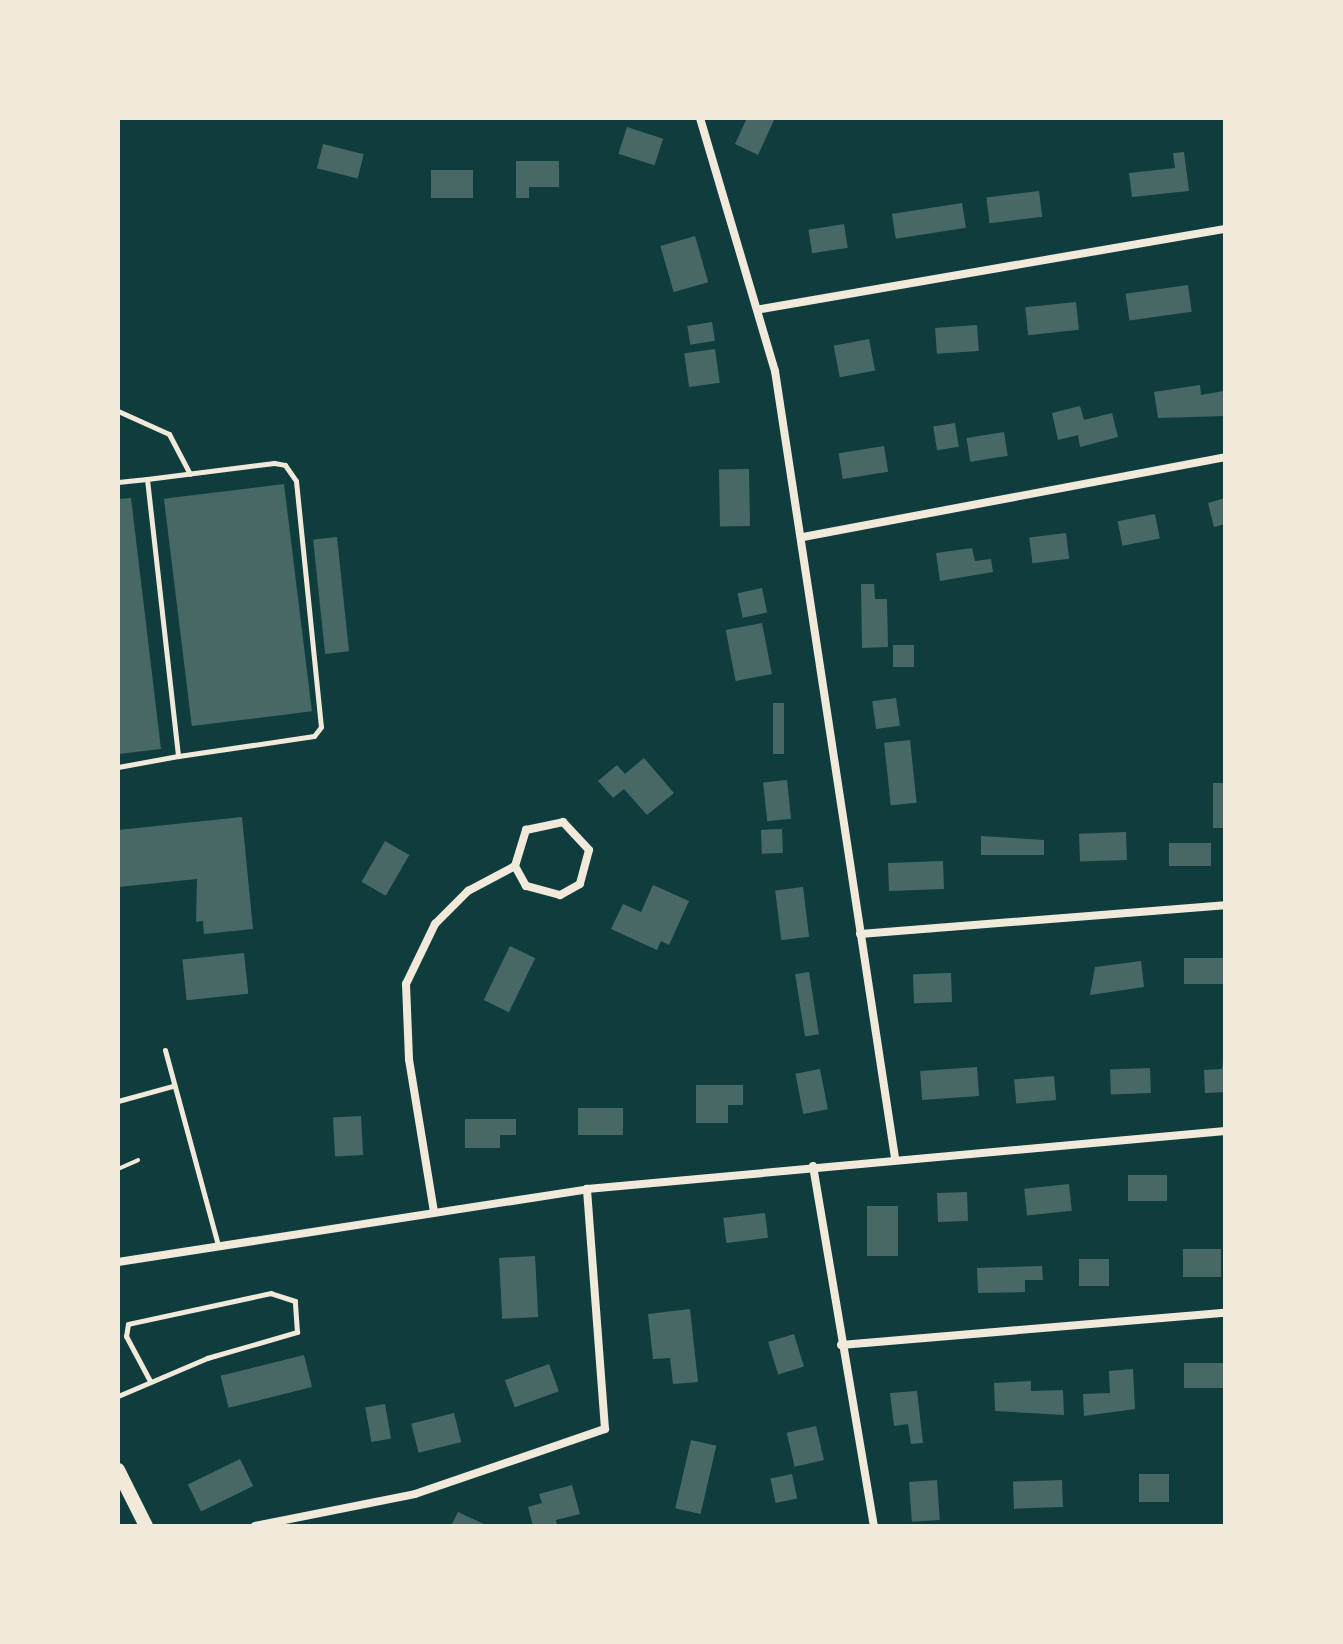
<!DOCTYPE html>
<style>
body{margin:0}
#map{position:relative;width:1343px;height:1644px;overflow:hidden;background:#0f3d3e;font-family:Helvetica,sans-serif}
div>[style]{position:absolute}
.building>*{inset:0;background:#486865;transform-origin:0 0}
.path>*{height:4px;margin:-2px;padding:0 2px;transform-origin:2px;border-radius:2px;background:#f1e9da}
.service>*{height:5px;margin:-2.5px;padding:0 2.5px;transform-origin:2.5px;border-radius:2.5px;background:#f1e9da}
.minor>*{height:8px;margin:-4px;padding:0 4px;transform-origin:4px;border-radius:4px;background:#f1e9da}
.primary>*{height:14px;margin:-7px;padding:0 7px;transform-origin:7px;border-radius:7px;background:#f1e9da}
span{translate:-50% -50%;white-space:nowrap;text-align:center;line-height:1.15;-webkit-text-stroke:8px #f1e9da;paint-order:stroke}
.frame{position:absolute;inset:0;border:120px solid #f1e9da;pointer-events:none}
</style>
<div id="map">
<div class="building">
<i style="clip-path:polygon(747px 118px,775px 118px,758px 155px,735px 144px)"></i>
<i style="left:627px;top:127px;width:38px;height:28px;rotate:18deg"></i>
<i style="left:323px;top:144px;width:42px;height:25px;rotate:14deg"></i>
<i style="clip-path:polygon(1184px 152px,1189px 191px,1132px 197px,1129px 173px,1175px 168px,1173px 153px)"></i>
<i style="clip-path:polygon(516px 161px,559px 161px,559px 187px,529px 187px,529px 198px,516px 198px)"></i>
<i style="left:431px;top:170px;width:42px;height:28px"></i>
<i style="left:1039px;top:191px;width:26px;height:53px;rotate:83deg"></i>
<i style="left:962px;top:203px;width:25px;height:71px;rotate:81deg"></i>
<i style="left:844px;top:224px;width:24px;height:36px;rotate:81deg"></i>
<i style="left:695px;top:236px;width:48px;height:36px;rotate:74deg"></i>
<i style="left:1188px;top:285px;width:27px;height:63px;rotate:82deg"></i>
<i style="left:1076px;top:302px;width:28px;height:51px;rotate:84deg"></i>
<i style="left:712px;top:322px;width:19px;height:25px;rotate:81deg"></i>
<i style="left:977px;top:325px;width:26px;height:42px;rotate:86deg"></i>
<i style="left:869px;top:339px;width:32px;height:36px;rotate:79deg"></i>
<i style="left:715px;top:349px;width:34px;height:31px;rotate:82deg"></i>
<i style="clip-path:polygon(1200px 385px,1201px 395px,1224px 391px,1225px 416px,1158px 418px,1154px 392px)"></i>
<i style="clip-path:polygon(1080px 406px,1084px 420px,1112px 413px,1118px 437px,1080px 447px,1078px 435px,1058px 440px,1052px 413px)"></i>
<i style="left:955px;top:423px;width:24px;height:22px;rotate:81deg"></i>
<i style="left:1004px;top:432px;width:24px;height:38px;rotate:81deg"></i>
<i style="left:884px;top:446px;width:26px;height:46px;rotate:81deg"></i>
<i style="left:749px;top:469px;width:57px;height:30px;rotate:89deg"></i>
<i style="left:284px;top:484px;width:229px;height:121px;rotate:83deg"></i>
<i style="clip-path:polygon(131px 498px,161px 749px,118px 754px,118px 499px)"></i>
<i style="clip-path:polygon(1225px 498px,1225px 524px,1214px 527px,1208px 503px)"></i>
<i style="left:1155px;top:514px;width:25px;height:38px;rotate:79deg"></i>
<i style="left:1066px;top:533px;width:26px;height:37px;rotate:83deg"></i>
<i style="left:337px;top:537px;width:115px;height:24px;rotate:84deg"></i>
<i style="clip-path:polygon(972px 548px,975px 561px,991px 559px,993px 572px,940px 581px,936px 553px)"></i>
<i style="clip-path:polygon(861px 584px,874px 584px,875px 599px,887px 599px,888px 647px,862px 648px)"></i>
<i style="left:762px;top:588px;width:25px;height:25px;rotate:78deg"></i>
<i style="left:762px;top:623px;width:52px;height:37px;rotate:79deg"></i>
<i style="left:914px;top:645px;width:22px;height:21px;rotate:90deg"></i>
<i style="left:896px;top:698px;width:28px;height:24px;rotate:82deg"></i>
<i style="left:773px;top:703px;width:11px;height:51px"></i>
<i style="left:910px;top:740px;width:63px;height:26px;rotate:84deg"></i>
<i style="clip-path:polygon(644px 758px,674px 793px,647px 815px,624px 789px,613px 798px,598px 781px,617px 765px,625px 774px)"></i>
<i style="left:787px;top:780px;width:39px;height:24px;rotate:84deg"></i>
<i style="left:1213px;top:783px;width:12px;height:45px"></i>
<i style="clip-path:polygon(242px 817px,253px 929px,204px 934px,203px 921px,196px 922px,197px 879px,118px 887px,118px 830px)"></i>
<i style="left:782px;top:829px;width:24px;height:21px;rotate:88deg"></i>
<i style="left:1126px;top:832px;width:28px;height:47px;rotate:88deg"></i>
<i style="clip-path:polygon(981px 836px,1044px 840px,1044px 855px,981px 855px)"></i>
<i style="left:385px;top:841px;width:28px;height:47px;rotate:30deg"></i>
<i style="left:1169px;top:843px;width:42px;height:23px"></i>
<i style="left:943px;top:861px;width:28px;height:55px;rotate:88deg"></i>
<i style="clip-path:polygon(653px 885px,689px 901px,669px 945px,661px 941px,657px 950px,611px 929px,623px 904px,641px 912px)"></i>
<i style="left:803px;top:887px;width:50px;height:28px;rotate:83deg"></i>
<i style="left:510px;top:946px;width:28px;height:60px;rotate:26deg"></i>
<i style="left:244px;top:953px;width:41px;height:62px;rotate:84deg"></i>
<i style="left:1225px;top:958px;width:26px;height:41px;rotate:90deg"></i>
<i style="clip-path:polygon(1141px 961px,1144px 987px,1090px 995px,1095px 967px)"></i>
<i style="left:809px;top:972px;width:63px;height:14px;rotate:81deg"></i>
<i style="left:951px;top:973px;width:29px;height:38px;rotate:88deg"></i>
<i style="clip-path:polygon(1222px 1059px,1225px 1092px,1205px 1093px,1204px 1070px,1222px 1069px)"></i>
<i style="left:977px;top:1067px;width:29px;height:57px;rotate:86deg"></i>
<i style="left:1150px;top:1068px;width:25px;height:40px;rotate:88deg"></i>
<i style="left:820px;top:1069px;width:41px;height:25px;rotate:79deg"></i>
<i style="left:1054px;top:1076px;width:24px;height:40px;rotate:85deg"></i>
<i style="clip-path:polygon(696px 1085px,743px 1085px,743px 1105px,728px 1105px,728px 1123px,696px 1123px)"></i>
<i style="left:578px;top:1108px;width:45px;height:27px"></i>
<i style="left:361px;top:1116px;width:39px;height:28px;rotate:87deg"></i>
<i style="clip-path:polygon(465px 1119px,516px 1119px,516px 1135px,500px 1135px,500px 1148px,465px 1148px)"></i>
<i style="left:1128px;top:1175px;width:39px;height:26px"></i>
<i style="left:1069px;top:1184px;width:27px;height:45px;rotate:84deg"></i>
<i style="left:967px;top:1192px;width:29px;height:30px;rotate:88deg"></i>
<i style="left:867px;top:1206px;width:31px;height:50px"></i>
<i style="left:765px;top:1213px;width:25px;height:42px;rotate:83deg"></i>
<i style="left:1183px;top:1249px;width:38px;height:28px"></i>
<i style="left:535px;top:1256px;width:61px;height:36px;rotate:87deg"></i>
<i style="left:1079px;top:1259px;width:30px;height:27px"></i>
<i style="clip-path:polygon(1042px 1266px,1043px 1280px,1025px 1280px,1025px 1292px,978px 1293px,977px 1268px)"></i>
<i style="clip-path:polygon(690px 1309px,698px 1382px,673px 1384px,670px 1358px,653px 1359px,648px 1314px)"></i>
<i style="left:794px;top:1334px;width:34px;height:27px;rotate:73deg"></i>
<i style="left:304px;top:1355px;width:33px;height:86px;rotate:76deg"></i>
<i style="left:1184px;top:1363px;width:41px;height:25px"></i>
<i style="left:549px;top:1364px;width:29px;height:47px;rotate:70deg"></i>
<i style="clip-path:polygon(1133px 1369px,1135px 1409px,1084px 1416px,1083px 1394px,1110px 1393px,1109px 1371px)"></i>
<i style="clip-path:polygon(1031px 1381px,1031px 1391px,1063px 1390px,1064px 1415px,995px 1411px,994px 1383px)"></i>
<i style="clip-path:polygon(917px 1391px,923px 1443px,911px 1444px,908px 1424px,894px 1426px,890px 1393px)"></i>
<i style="left:385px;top:1404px;width:35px;height:20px;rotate:80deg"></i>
<i style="left:454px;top:1413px;width:30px;height:44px;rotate:76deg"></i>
<i style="left:816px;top:1426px;width:35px;height:30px;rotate:77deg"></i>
<i style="left:691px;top:1440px;width:26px;height:70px;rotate:13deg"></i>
<i style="left:240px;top:1459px;width:30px;height:58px;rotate:64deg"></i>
<i style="left:792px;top:1474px;width:25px;height:22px;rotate:78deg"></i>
<i style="left:1139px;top:1474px;width:30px;height:28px"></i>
<i style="left:937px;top:1480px;width:40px;height:28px;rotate:86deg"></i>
<i style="left:1062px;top:1480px;width:27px;height:49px;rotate:88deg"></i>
<i style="clip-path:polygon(572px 1485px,580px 1514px,556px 1520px,557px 1526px,533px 1526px,528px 1507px,542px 1503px,539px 1494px)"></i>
<i style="clip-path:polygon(458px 1512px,488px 1526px,451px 1526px)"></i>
</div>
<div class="path">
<i style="left:118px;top:1169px;width:22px;rotate:-24deg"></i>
</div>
<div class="service">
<i style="left:118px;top:411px;width:56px;rotate:24.3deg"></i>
<i style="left:169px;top:434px;width:45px;rotate:62.3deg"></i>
<i style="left:147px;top:479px;width:128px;rotate:-7.2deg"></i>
<i style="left:274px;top:463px;width:11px;rotate:10deg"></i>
<i style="left:285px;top:465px;width:19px;rotate:55deg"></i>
<i style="left:296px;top:481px;width:247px;rotate:84.2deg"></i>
<i style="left:321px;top:727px;width:11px;rotate:128deg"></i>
<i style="left:314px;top:736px;width:137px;rotate:171.6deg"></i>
<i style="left:118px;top:482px;width:29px;rotate:-6deg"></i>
<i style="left:147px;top:479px;width:279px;rotate:83.6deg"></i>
<i style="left:178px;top:756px;width:61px;rotate:169.6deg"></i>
<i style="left:165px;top:1050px;width:202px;rotate:74.8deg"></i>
<i style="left:118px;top:1101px;width:57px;rotate:-15.3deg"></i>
<i style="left:118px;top:1396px;width:97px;rotate:-23.1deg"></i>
<i style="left:207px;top:1358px;width:94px;rotate:-16.1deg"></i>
<i style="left:297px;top:1332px;width:31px;rotate:-94deg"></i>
<i style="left:295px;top:1301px;width:25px;rotate:-162deg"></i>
<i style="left:271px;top:1293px;width:146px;rotate:167.8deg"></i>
<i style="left:128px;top:1324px;width:12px;rotate:99deg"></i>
<i style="left:126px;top:1336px;width:51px;rotate:61.9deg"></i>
</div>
<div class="minor">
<i style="left:700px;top:118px;width:264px;rotate:73.5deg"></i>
<i style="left:775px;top:371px;width:796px;rotate:81.33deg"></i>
<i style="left:761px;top:309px;width:471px;rotate:-9.8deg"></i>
<i style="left:803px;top:537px;width:430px;rotate:-10.7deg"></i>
<i style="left:860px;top:934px;width:366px;rotate:-4.5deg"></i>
<i style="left:813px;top:1166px;width:365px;rotate:80.4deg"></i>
<i style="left:434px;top:1212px;width:155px;rotate:-99.3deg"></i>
<i style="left:409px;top:1059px;width:75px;rotate:-92.3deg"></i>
<i style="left:406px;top:984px;width:67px;rotate:-64.2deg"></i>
<i style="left:435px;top:924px;width:47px;rotate:-45deg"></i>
<i style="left:468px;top:891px;width:53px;rotate:-28deg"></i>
<i style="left:515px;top:866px;width:38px;rotate:-73deg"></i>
<i style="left:526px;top:830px;width:38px;rotate:-12deg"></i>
<i style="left:563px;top:822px;width:38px;rotate:47deg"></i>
<i style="left:589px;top:850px;width:35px;rotate:105deg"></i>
<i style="left:580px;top:884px;width:23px;rotate:151deg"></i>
<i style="left:560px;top:895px;width:35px;rotate:-165deg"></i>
<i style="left:526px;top:886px;width:23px;rotate:-119deg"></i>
<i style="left:118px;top:1262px;width:475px;rotate:-8.8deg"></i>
<i style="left:587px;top:1189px;width:641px;rotate:-5.19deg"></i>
<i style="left:841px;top:1345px;width:385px;rotate:-4.8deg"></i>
<i style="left:255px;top:1526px;width:163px;rotate:-11.3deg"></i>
<i style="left:415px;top:1494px;width:201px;rotate:-18.9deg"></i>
<i style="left:605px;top:1429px;width:241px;rotate:-94.3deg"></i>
</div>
<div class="primary">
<i style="left:118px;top:1470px;width:63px;rotate:63.4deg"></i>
</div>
<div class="frame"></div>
</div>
